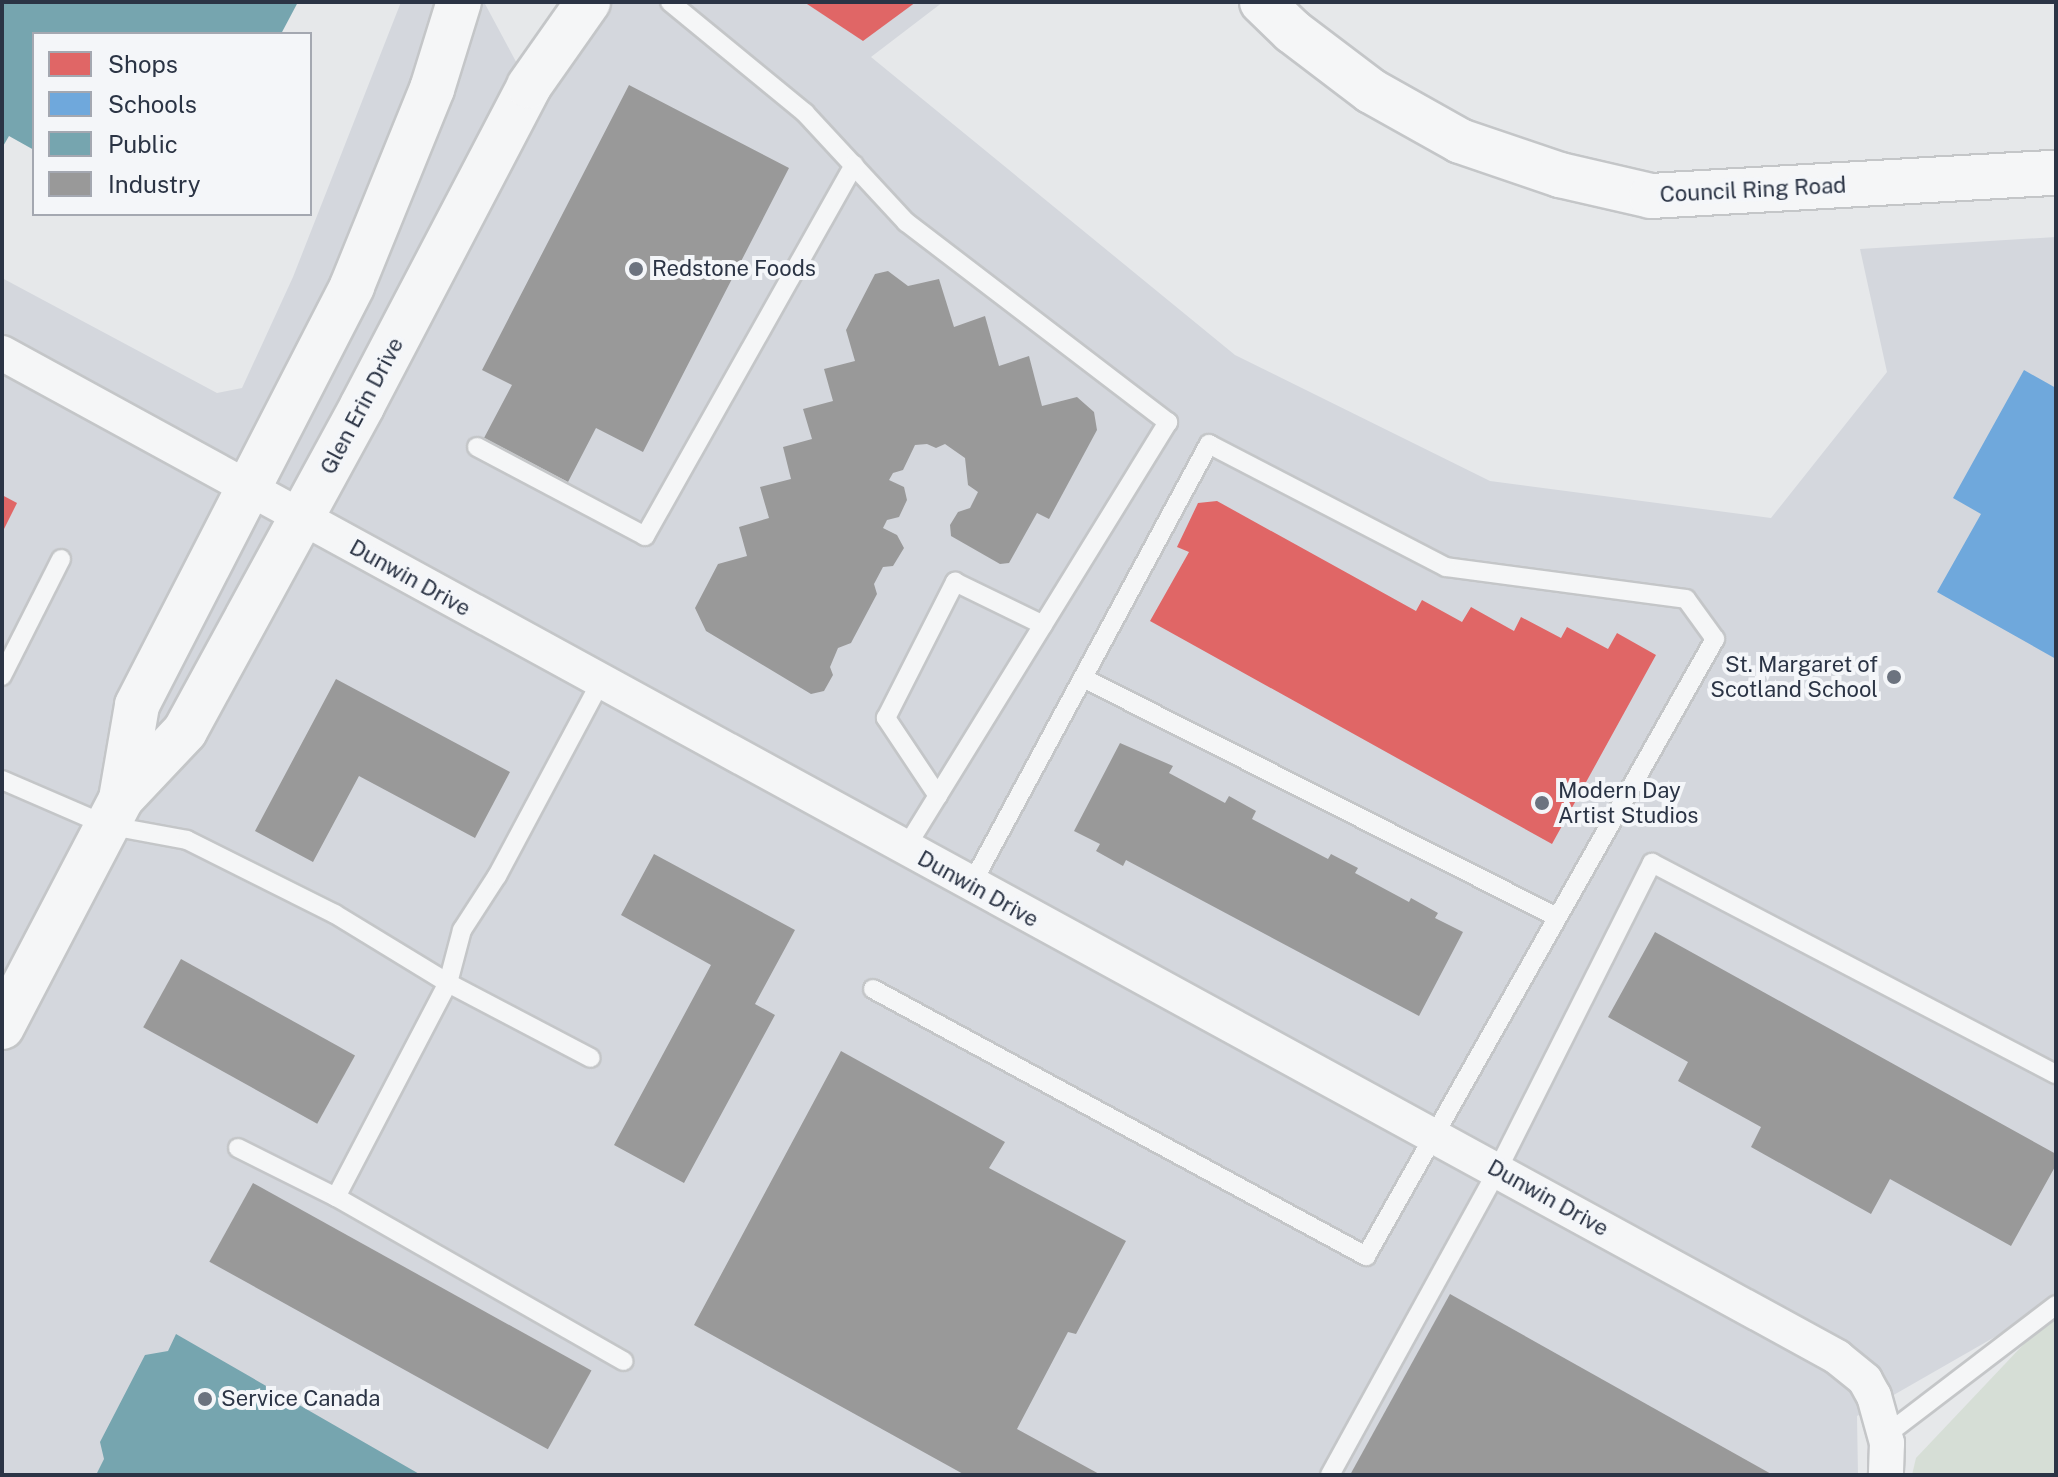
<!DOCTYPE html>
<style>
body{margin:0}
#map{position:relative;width:2058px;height:1477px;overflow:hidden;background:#e6e8ea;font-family:"Public Sans",sans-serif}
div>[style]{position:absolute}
.built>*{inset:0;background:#d4d7dd}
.green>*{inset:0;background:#d6ded6}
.shops>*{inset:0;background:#e06666}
.schools>*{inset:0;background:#6fa8dc}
.public>*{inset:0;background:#76a5af}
.industry>*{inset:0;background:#999;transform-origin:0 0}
.roads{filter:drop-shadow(2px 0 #c4c6c8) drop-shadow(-2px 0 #c4c6c8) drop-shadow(0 2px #c4c6c8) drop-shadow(0 -2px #c4c6c8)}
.service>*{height:18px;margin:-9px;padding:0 9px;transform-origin:9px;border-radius:9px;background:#f5f6f7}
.minor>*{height:34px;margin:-17px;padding:0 17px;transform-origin:17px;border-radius:17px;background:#f5f6f7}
.tertiary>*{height:44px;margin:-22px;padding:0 22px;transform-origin:22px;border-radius:22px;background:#f5f6f7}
.dots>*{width:22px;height:22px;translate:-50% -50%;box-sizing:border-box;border:4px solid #f4f6f9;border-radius:50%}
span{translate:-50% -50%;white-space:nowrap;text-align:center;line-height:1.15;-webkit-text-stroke:8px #f4f6f9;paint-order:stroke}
.street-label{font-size:22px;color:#2b3445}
.poi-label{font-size:22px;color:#2b3445}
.left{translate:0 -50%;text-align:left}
.right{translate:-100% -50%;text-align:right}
.frame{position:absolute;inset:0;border:4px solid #2b3445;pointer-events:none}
.legend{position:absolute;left:32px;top:32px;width:280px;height:184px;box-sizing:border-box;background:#f4f6f9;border:2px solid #a4a8b1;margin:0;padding:10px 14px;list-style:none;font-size:24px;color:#2b3445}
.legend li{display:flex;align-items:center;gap:16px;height:40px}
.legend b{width:40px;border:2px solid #a4a8b1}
</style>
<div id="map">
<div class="built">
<i style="clip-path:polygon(401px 2px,484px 2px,529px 86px,588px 2px,943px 2px,871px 57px,1235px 355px,1490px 481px,1771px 518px,1887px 372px,1860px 249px,2056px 237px,2056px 1302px,1857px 1416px,1858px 1475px,2px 1475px,2px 278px,217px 393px,242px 388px,293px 277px)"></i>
</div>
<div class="green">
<i style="clip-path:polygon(2056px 1310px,2056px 1475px,1912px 1475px,1916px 1458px)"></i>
</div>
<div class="shops">
<i style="clip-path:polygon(804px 2px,916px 2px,863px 41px)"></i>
<i style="clip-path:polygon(2px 495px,17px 503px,2px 533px)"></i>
<i style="clip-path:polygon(1217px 501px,1416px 611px,1422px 600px,1462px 622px,1471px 607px,1514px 631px,1521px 617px,1561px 638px,1567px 627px,1608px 649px,1617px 633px,1656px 655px,1552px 844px,1150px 621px,1189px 552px,1177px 547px,1198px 503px)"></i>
</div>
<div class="schools">
<i style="clip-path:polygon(2024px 370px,2056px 388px,2056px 659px,1937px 592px,1981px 514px,1953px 498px)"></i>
</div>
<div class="public">
<i style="clip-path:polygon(2px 2px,298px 2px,281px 34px,34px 34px,34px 150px,9px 136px,2px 148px)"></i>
<i style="clip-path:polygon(176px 1334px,421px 1475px,96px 1475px,104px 1459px,100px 1442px,145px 1355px,168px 1351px)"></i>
</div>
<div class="industry">
<i style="clip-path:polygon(629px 85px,789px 168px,643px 452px,596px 428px,568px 482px,484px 438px,512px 385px,482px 370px)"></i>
<i style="clip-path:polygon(888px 271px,908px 286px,939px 279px,954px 327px,985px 316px,999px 366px,1029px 356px,1042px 406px,1077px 397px,1094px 412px,1097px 430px,1049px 519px,1037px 513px,1009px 563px,1000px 564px,951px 536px,950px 525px,958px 512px,970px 508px,978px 492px,968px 485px,965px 458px,945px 444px,936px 448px,927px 444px,915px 445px,903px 470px,893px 473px,889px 480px,904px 487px,907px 500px,899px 517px,887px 520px,883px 528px,897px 535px,904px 548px,893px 566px,883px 567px,874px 584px,877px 594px,851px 643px,838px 648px,830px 667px,833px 675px,824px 691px,811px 694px,706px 631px,695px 608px,718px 564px,747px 556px,739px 527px,769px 518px,760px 487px,791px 479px,783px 447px,812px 439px,803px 409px,833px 401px,824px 369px,855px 361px,846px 330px,875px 274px)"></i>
<i style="clip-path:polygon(336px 679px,510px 772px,475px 838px,359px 776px,313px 862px,255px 831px)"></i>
<i style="clip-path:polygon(1120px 743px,1173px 766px,1169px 773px,1225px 803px,1229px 796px,1256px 811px,1252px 819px,1328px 859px,1331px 854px,1358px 868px,1355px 873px,1409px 902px,1411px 898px,1438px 913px,1435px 918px,1463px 932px,1419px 1016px,1126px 860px,1123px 866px,1096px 851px,1100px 844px,1074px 831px)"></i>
<i style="clip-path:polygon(654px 854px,795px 930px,755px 1004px,775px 1015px,684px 1183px,614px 1145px,711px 965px,621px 915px)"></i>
<i style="clip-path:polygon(1655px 932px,2056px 1154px,2056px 1165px,2011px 1246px,1890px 1179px,1871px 1214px,1751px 1147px,1761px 1127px,1678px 1081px,1688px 1062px,1608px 1017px)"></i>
<i style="left:181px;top:959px;width:199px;height:78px;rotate:29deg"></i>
<i style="clip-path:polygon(841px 1051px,1005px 1142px,989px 1168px,1126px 1241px,1076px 1334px,1068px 1332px,1017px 1429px,1101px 1475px,965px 1475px,694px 1325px)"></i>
<i style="left:253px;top:1183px;width:387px;height:90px;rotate:29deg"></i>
<i style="clip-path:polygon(1450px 1294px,1773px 1475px,1350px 1475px)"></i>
</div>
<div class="roads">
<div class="service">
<i style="left:670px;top:2px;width:175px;rotate:39.4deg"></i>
<i style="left:805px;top:113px;width:149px;rotate:47.2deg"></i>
<i style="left:906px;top:222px;width:330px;rotate:37.4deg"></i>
<i style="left:1168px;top:422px;width:501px;rotate:121.63deg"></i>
<i style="left:477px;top:447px;width:190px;rotate:27.9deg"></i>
<i style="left:645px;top:536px;width:426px;rotate:-60.6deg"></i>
<i style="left:2px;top:676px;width:131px;rotate:-63.2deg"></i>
<i style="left:1083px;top:678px;width:531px;rotate:26.76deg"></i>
<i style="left:2px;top:780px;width:113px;rotate:23.4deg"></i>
<i style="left:106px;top:825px;width:82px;rotate:10.5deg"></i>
<i style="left:187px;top:840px;width:165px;rotate:26.6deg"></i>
<i style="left:335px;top:914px;width:132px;rotate:31.4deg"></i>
<i style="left:448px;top:983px;width:161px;rotate:27.7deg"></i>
<i style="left:938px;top:796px;width:94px;rotate:-123.7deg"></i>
<i style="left:886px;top:718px;width:153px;rotate:-63.1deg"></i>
<i style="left:955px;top:582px;width:98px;rotate:26deg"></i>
<i style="left:873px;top:989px;width:561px;rotate:28.44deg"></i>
<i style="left:1366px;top:1256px;width:709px;rotate:-60.51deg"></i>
<i style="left:1715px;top:639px;width:49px;rotate:-125.9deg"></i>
<i style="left:1686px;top:599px;width:242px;rotate:-172.4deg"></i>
<i style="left:1446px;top:567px;width:267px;rotate:-152.6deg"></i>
<i style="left:1209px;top:444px;width:501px;rotate:118.35deg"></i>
<i style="left:238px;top:1148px;width:110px;rotate:26.6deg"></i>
<i style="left:336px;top:1197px;width:331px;rotate:29.7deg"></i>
<i style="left:336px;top:1197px;width:242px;rotate:-62.4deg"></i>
<i style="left:448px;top:983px;width:55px;rotate:-75.2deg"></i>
<i style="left:462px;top:930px;width:64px;rotate:-57.1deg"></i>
<i style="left:497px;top:876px;width:219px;rotate:-61.9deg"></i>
<i style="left:1886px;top:1435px;width:214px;rotate:-37.4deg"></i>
<i style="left:1330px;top:1475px;width:347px;rotate:-61.2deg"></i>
<i style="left:1497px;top:1171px;width:345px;rotate:-63.3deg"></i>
<i style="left:1652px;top:863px;width:456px;rotate:27.6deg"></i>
</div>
<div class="minor">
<i style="left:2px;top:353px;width:2092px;rotate:28.68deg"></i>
<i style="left:1837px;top:1357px;width:36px;rotate:39deg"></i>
<i style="left:1865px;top:1380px;width:18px;rotate:61deg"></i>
<i style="left:1874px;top:1396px;width:49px;rotate:74.5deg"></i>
<i style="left:1887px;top:1443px;width:32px;rotate:92deg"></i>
</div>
<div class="tertiary">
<i style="left:1262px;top:2px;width:42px;rotate:44deg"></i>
<i style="left:1292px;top:31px;width:99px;rotate:37.2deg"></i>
<i style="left:1371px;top:91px;width:102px;rotate:29.3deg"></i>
<i style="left:1460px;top:141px;width:106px;rotate:18.8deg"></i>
<i style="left:1560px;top:175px;width:93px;rotate:13deg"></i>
<i style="left:1651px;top:196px;width:406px;rotate:-3.3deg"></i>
<i style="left:121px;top:799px;width:95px;rotate:-80.3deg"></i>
<i style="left:137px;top:705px;width:471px;rotate:-62.8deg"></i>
<i style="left:352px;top:286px;width:213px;rotate:-67.9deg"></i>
<i style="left:432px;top:89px;width:91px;rotate:-72.8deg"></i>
<i style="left:2px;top:1027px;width:257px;rotate:-62.4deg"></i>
<i style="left:121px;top:799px;width:93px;rotate:-46.7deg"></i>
<i style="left:185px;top:731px;width:370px;rotate:-61.4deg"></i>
<i style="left:362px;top:406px;width:361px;rotate:-62.4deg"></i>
<i style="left:529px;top:86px;width:103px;rotate:-54.9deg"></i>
</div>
</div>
<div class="dots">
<i style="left:636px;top:269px;background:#6c737f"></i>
<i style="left:1894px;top:677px;background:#6c737f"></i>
<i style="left:1542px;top:803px;background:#6c737f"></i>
<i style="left:205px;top:1399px;background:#6c737f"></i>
</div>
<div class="street-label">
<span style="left:1753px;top:190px;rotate:-3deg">Council Ring Road</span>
<span style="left:362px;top:406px;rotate:-62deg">Glen Erin Drive</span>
<span style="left:410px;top:578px;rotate:29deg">Dunwin Drive</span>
<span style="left:978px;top:889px;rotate:29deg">Dunwin Drive</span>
<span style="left:1548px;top:1198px;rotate:29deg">Dunwin Drive</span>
</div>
<div class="poi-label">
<span class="left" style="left:652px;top:269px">Redstone Foods</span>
<span class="right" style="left:1878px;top:677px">St. Margaret of<br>Scotland School</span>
<span class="left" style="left:1558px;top:803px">Modern Day<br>Artist Studios</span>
<span class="left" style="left:221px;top:1399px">Service Canada</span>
</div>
<div class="frame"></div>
<ul class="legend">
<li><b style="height:22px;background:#e06666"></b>Shops</li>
<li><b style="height:22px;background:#6fa8dc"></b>Schools</li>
<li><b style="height:22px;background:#76a5af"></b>Public</li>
<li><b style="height:22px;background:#999"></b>Industry</li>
</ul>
</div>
